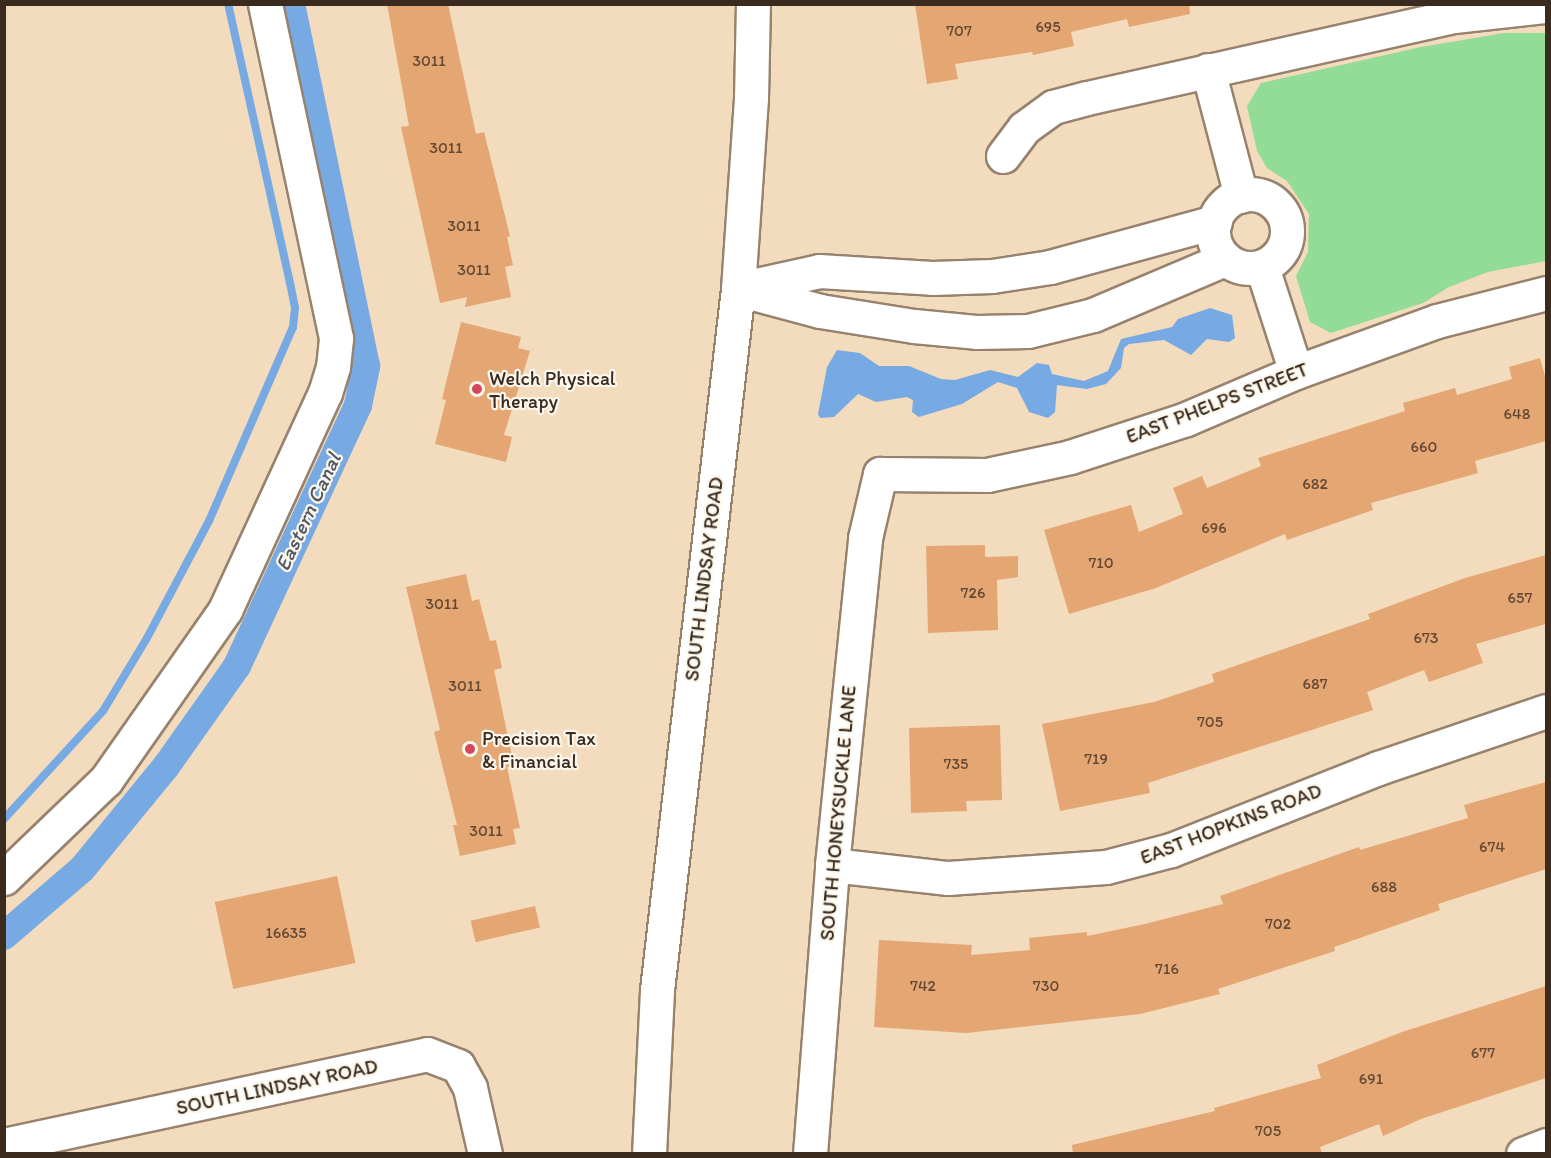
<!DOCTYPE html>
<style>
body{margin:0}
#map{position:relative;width:1551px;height:1158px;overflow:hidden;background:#f3dbbe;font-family:Itim,sans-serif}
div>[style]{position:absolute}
.green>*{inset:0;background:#92dc98}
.water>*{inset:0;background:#77a9e3}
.stream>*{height:8px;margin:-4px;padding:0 4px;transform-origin:4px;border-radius:4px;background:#77a9e3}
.canal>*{height:28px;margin:-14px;padding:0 14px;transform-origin:14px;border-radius:14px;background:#77a9e3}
.building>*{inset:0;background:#e4a673;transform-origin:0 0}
.roads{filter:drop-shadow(2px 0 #97826e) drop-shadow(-2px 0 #97826e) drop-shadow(0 2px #97826e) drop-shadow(0 -2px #97826e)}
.minor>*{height:33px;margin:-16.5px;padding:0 16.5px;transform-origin:16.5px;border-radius:16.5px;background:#fff}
.minor>.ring{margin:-16.5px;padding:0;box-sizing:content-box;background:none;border:33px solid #fff;border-radius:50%}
.major>*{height:33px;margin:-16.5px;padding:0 16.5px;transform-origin:16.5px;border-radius:16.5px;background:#fff}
.dots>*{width:16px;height:16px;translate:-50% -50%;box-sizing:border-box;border:3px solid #fbf7ec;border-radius:50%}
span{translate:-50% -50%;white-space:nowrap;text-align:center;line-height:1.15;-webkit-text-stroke:4.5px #fbf7ec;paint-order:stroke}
.number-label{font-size:16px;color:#654933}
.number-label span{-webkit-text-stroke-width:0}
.poi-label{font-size:20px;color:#3b2a1e}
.left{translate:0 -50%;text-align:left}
.street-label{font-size:20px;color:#3b2a1e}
.water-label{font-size:21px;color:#505663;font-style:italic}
.frame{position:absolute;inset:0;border:6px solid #3b2a1e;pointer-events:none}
</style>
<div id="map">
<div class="green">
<i style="clip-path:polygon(1504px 33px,1546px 33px,1546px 261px,1488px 272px,1449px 287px,1423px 303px,1331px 333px,1310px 322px,1296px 276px,1308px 252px,1309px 214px,1287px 181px,1267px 168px,1257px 151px,1247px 106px,1261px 83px,1421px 47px)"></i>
</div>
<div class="water">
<i style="clip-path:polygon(1210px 308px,1232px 315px,1235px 338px,1229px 342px,1207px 339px,1191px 355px,1164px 340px,1129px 344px,1124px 348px,1121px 368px,1106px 384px,1087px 389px,1057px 385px,1055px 412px,1048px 418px,1029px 412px,1017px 388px,998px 382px,962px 404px,919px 417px,912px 412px,913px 400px,907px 397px,876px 402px,858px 394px,834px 417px,820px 418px,818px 414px,827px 367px,837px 350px,860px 353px,879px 366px,909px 366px,941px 379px,955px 380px,990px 370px,1018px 377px,1037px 363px,1049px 365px,1052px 374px,1084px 381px,1108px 371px,1121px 339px,1172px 327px,1178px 319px)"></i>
</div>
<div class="stream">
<i style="left:4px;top:819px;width:147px;rotate:-47.5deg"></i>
<i style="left:103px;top:711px;width:85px;rotate:-58.9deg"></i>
<i style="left:147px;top:638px;width:132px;rotate:-62.1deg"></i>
<i style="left:209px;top:521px;width:211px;rotate:-66.6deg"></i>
<i style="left:293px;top:327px;width:19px;rotate:-84deg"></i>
<i style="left:295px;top:308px;width:25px;rotate:-101deg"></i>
<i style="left:290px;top:283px;width:286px;rotate:-102.5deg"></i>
</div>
<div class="canal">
<i style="left:4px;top:936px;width:103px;rotate:-40.7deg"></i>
<i style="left:82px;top:869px;width:134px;rotate:-50.7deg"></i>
<i style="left:167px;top:765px;width:121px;rotate:-54.7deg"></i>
<i style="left:237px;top:666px;width:288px;rotate:-65.1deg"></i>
<i style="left:358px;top:405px;width:40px;rotate:-78deg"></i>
<i style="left:366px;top:366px;width:370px;rotate:-101.7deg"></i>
</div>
<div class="building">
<i style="clip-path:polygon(387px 4px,448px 4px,476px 134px,484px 132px,510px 236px,507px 237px,513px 265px,505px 267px,511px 297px,465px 307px,467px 297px,440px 303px,401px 127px,409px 126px)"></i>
<i style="clip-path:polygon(915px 4px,1189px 4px,1190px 14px,1129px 27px,1127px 19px,1071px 32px,1074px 46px,1033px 55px,1032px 52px,955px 64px,958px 79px,927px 84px)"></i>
<i style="clip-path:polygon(461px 322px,521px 337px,518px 348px,530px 351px,504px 435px,512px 437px,506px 462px,435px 444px,446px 400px,442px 399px)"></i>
<i style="clip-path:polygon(1540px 358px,1546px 380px,1546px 441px,1475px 461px,1478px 473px,1371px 503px,1373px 510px,1287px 540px,1285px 534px,1156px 588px,1069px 614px,1044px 530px,1131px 505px,1139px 532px,1183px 514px,1173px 488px,1202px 476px,1207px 488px,1261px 466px,1258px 458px,1405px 411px,1403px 403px,1455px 388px,1457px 395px,1512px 379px,1509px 367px)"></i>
<i style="clip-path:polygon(985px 545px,985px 557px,1018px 556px,1018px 577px,997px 580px,998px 630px,928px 633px,926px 546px)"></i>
<i style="clip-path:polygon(1546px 555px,1546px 624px,1476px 644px,1483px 663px,1429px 682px,1424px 670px,1367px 692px,1373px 710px,1148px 783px,1150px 793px,1060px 811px,1042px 724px,1154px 702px,1214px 682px,1212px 674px,1370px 619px,1368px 614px,1465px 578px)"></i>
<i style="clip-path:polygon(466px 574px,472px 601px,479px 599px,490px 641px,496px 640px,502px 668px,494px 670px,514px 766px,507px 767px,520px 828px,513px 829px,516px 844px,460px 856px,453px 825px,457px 825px,434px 732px,440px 730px,406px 587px)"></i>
<i style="clip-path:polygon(1000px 725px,1002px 800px,966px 801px,967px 811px,911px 813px,909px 728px)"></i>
<i style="clip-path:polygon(1546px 782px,1546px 869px,1438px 904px,1440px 910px,1334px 947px,1335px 951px,1218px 989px,1220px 994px,1140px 1014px,966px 1033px,874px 1027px,879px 940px,972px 945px,971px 955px,1030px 950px,1029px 938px,1087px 932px,1087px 936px,1145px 924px,1223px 904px,1220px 896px,1359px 847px,1360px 850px,1468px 818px,1464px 805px)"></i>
<i style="left:337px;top:876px;width:89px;height:125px;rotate:78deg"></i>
<i style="left:535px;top:906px;width:22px;height:66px;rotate:77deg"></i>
<i style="clip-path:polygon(1546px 986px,1546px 1078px,1421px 1119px,1383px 1136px,1379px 1124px,1320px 1147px,1322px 1154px,1073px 1154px,1072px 1145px,1215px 1111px,1214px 1108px,1321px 1078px,1317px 1065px,1402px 1032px)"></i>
</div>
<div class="roads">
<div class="minor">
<i style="left:1208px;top:70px;width:130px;rotate:75.3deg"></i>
<i style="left:1003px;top:156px;width:35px;rotate:-53deg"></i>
<i style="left:1024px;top:128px;width:36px;rotate:-36deg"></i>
<i style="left:1053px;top:107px;width:35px;rotate:-15deg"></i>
<i style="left:1087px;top:98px;width:376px;rotate:-12.6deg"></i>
<i style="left:1454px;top:16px;width:93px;rotate:-6.2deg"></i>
<i class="ring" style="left:1213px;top:194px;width:41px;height:41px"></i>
<i style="left:1262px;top:267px;width:110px;rotate:72.1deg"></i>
<i style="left:742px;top:288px;width:79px;rotate:-12.4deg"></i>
<i style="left:819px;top:271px;width:113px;rotate:3.5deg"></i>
<i style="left:932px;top:278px;width:60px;rotate:-1.9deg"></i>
<i style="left:992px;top:276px;width:59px;rotate:-8.8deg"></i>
<i style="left:1050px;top:267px;width:171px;rotate:-15.3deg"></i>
<i style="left:738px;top:289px;width:85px;rotate:15deg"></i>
<i style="left:820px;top:311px;width:95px;rotate:9.1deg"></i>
<i style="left:914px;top:326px;width:62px;rotate:5.5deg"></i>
<i style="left:976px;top:332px;width:52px;rotate:-1.1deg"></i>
<i style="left:1028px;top:331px;width:67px;rotate:-13.8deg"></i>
<i style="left:1093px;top:315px;width:143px;rotate:-23deg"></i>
<i style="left:832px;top:865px;width:117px;rotate:6.4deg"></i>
<i style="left:948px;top:878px;width:158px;rotate:-4deg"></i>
<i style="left:1106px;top:867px;width:67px;rotate:-14.7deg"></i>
<i style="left:1171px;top:850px;width:223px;rotate:-21.6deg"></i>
<i style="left:1378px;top:768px;width:177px;rotate:-18.7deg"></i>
<i style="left:4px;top:878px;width:141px;rotate:-43.9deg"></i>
<i style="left:106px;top:780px;width:208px;rotate:-55deg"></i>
<i style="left:225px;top:610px;width:239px;rotate:-65.3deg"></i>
<i style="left:325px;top:393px;width:27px;rotate:-73deg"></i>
<i style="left:333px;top:367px;width:29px;rotate:-84deg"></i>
<i style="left:336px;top:338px;width:341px;rotate:-102deg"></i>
<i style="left:4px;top:1145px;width:433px;rotate:-12.1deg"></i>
<i style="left:427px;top:1054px;width:33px;rotate:21deg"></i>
<i style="left:458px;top:1066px;width:25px;rotate:61deg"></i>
<i style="left:470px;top:1088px;width:68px;rotate:77.2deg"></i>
<i style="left:810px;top:1154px;width:290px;rotate:-85.6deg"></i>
<i style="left:832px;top:865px;width:329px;rotate:-84.2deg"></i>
<i style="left:865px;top:538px;width:66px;rotate:-76.8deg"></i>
<i style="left:880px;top:474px;width:107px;rotate:0.5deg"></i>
<i style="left:987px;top:475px;width:85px;rotate:-12.2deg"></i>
<i style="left:1070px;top:457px;width:122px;rotate:-18.1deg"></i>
<i style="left:1186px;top:419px;width:120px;rotate:-23.1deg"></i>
<i style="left:1296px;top:372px;width:150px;rotate:-19.9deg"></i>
<i style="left:1437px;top:321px;width:113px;rotate:-14.4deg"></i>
<i style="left:1523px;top:1154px;width:25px;rotate:-21deg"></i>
</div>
<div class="major">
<i style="left:649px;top:1154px;width:164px;rotate:-87.2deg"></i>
<i style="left:657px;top:990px;width:706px;rotate:-83.41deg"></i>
<i style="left:738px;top:289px;width:191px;rotate:-86.1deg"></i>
<i style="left:751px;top:98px;width:94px;rotate:-88.8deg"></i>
</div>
</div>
<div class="dots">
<i style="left:477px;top:389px;background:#d1495b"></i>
<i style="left:470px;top:749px;background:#d1495b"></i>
</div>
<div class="number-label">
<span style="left:1048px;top:27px">695</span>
<span style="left:959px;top:31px">707</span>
<span style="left:429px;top:61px">3011</span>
<span style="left:446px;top:148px">3011</span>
<span style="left:464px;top:226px">3011</span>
<span style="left:474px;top:270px">3011</span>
<span style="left:1517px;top:414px">648</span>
<span style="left:1424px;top:447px">660</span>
<span style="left:1315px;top:484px">682</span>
<span style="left:1214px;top:528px">696</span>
<span style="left:1101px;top:563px">710</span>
<span style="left:973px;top:593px">726</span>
<span style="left:1520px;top:598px">657</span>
<span style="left:442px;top:604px">3011</span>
<span style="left:1426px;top:638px">673</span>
<span style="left:1315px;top:684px">687</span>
<span style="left:465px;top:686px">3011</span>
<span style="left:1210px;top:722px">705</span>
<span style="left:1096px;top:759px">719</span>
<span style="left:956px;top:764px">735</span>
<span style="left:486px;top:831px">3011</span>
<span style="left:1492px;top:847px">674</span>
<span style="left:1384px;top:887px">688</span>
<span style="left:1278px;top:924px">702</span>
<span style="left:286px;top:933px">16635</span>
<span style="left:1167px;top:969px">716</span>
<span style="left:923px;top:986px">742</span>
<span style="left:1046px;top:986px">730</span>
<span style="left:1483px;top:1053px">677</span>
<span style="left:1371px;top:1079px">691</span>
<span style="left:1268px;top:1131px">705</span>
</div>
<div class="poi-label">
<span class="left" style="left:489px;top:390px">Welch Physical<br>Therapy</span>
<span class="left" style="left:482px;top:750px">Precision Tax<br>&amp; Financial</span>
</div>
<div class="street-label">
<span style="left:1217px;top:403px;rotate:-21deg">EAST PHELPS STREET</span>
<span style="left:704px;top:579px;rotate:-83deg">SOUTH LINDSAY ROAD</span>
<span style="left:838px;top:813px;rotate:-85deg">SOUTH HONEYSUCKLE LANE</span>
<span style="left:1231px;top:824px;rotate:-21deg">EAST HOPKINS ROAD</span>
<span style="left:277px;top:1087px;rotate:-12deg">SOUTH LINDSAY ROAD</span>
</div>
<div class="water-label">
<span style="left:308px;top:512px;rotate:-65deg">Eastern Canal</span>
</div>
<div class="frame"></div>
</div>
